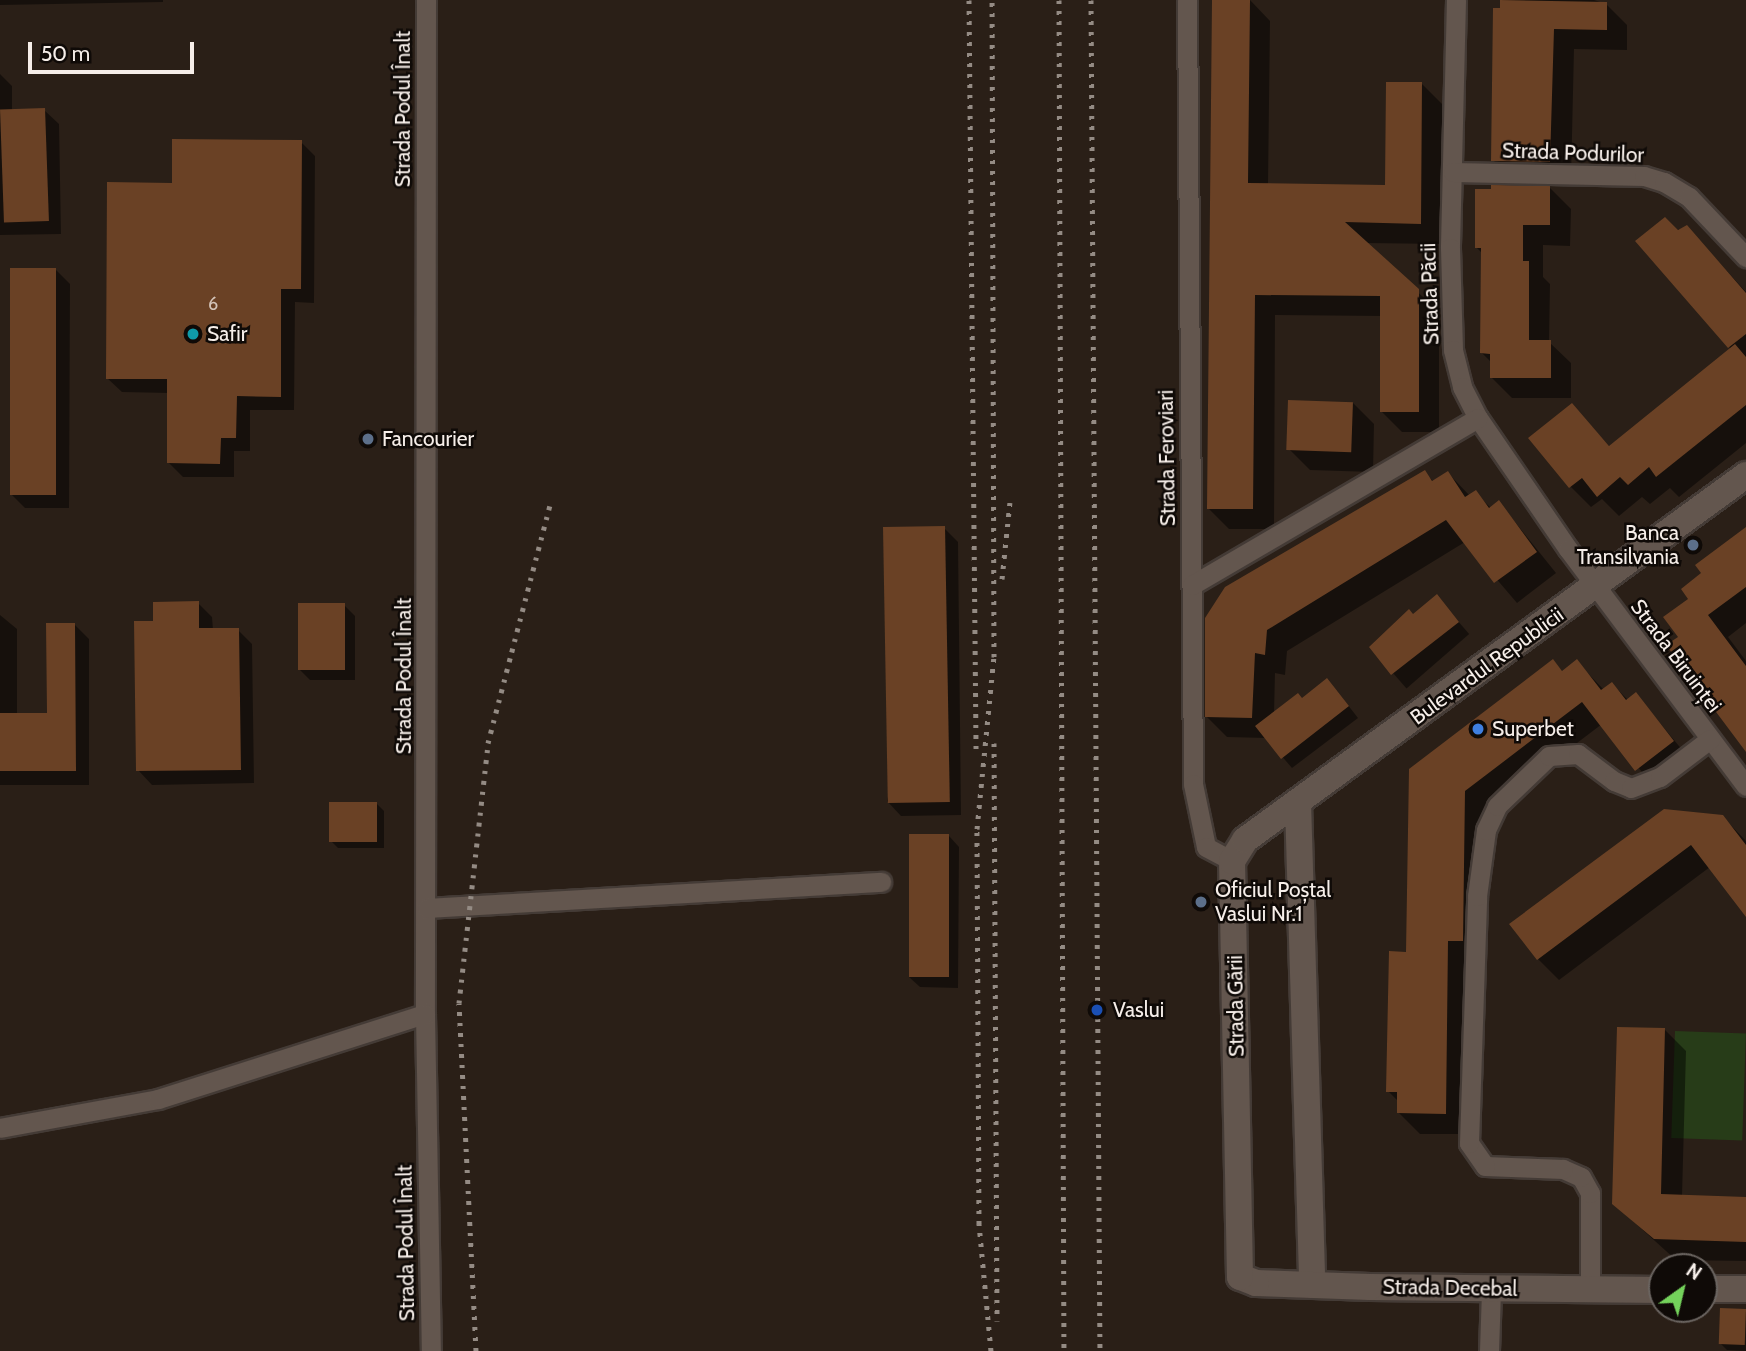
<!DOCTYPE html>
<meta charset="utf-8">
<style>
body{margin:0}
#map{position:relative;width:1746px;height:1351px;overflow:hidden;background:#2a1f17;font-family:Cabin,sans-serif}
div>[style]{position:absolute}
.green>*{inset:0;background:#273c18;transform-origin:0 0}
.shadow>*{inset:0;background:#0007;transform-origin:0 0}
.building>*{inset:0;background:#6a4125;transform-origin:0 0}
.roads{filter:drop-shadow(2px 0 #443b36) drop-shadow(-2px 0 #443b36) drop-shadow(0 2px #443b36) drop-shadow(0 -2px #443b36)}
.street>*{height:19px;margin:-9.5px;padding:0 9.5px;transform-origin:9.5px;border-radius:9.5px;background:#63564e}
.secondary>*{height:26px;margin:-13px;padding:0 13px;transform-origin:13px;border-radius:13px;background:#63564e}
.rail>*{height:5px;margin-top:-2.5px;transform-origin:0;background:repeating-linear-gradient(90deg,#948b84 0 3.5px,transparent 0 10.5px)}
.dots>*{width:19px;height:19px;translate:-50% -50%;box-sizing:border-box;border:4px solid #0f0a07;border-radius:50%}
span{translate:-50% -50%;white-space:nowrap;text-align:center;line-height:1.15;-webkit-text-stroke:5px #0f0a07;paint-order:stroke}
.number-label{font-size:18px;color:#d3c3b8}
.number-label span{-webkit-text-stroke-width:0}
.street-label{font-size:21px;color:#f6eee9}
.poi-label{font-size:21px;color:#f6eee9}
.left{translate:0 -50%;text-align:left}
.right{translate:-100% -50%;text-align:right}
.north{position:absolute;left:1648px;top:1253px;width:70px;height:70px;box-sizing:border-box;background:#0f0a07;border:2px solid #6b6561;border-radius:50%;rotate:34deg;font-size:19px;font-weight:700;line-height:28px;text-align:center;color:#f6eee9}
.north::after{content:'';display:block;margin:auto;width:24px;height:32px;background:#74d25b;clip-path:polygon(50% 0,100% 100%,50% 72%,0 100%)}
.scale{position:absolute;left:28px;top:42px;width:166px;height:32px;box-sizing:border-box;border:4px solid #f6eee9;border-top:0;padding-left:9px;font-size:21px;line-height:24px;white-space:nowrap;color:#f6eee9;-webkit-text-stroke:5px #0f0a07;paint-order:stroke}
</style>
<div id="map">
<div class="green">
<i style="left:1675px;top:1031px;width:71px;height:107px;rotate:2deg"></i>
</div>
<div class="shadow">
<i style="clip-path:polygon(0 0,163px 0,163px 2px,0 5px)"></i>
<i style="clip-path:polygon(1214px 0,1250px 0,1270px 21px,1268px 185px,1387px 187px,1422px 84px,1443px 105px,1441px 244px,1365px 243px,1439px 312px,1439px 432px,1402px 432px,1381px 411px,1382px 316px,1275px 315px,1274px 529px,1229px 529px,1208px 508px)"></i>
<i style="clip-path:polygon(1501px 0,1594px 0,1606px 4px,1627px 25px,1627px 50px,1574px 49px,1571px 179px,1514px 181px,1493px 160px)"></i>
<i style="clip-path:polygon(0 74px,12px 86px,12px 110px,44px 110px,59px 124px,61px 234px,0 235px)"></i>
<i style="clip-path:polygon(301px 142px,315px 156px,314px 303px,295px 302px,294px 410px,250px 410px,250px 451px,234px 451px,234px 477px,183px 477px,169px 463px,169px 393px,122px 392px,107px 378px,174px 185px)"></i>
<i style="clip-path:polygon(1550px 188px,1571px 209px,1570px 246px,1543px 245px,1543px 277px,1550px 284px,1549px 342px,1571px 363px,1571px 398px,1512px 398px,1491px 377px,1492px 363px,1482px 353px,1482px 253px,1476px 247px)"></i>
<i style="clip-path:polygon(1687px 227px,1746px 292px,1746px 443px,1679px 497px,1670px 488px,1650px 504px,1642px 497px,1619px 516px,1602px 499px,1591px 507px,1570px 486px,1572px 405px,1610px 447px,1731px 349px,1637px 242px)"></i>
<i style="clip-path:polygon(56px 270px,70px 284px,69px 508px,25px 508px,11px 494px)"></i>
<i style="clip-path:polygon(1353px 403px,1374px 424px,1373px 472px,1310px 470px,1289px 449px)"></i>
<i style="clip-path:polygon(1424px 472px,1434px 482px,1448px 473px,1470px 496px,1475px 493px,1491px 508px,1499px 502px,1556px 573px,1517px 603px,1465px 542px,1287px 651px,1285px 675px,1275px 673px,1274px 714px,1302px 699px,1337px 691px,1358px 718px,1292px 768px,1266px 738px,1227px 737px,1206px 716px,1206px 618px)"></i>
<i style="clip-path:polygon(944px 528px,958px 542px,961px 815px,901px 816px,887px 801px)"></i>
<i style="clip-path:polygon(1746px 529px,1746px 623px,1728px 637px,1746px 661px,1746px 749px,1680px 637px,1690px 599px,1703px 574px)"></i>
<i style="left:1437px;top:597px;width:49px;height:83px;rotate:49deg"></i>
<i style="clip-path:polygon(198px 603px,212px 617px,213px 630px,238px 630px,252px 644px,254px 783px,152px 785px,138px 770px)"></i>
<i style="clip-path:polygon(344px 605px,355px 616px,355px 680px,310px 680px,300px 670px)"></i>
<i style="clip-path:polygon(0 615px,17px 629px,17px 714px,48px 714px,74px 624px,89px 639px,89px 785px,0 785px)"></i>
<i style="clip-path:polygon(1553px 662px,1563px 672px,1577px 662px,1604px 690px,1612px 684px,1628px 700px,1636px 694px,1693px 763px,1657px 790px,1602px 724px,1485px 813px,1466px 1134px,1420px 1134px,1399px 1113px,1399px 1102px,1388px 1091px,1408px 953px,1410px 770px)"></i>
<i style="clip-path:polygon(377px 804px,384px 811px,384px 848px,338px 848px,331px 841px)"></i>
<i style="clip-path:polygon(1722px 816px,1746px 841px,1746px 914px,1710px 867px,1559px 980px,1538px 959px)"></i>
<i style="clip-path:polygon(949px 836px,959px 847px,958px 988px,920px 987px,909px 977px)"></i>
<i style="clip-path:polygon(1665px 1030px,1686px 1051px,1682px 1196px,1746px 1198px,1746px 1261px,1676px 1260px,1614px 1204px)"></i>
<i style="clip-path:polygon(1746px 1311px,1746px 1351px,1727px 1350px,1720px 1343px)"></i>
</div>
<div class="building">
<i style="clip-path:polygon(1212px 0,1250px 0,1248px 183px,1385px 185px,1386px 82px,1422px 82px,1421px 224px,1345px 222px,1419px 289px,1419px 412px,1380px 412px,1380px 296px,1255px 295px,1253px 509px,1207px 509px)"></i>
<i style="clip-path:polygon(1500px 0,1607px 2px,1607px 30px,1554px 29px,1550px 162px,1491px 161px,1493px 8px,1500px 8px)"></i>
<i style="left:45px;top:108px;width:113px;height:45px;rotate:88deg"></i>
<i style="clip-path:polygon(172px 139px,302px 140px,301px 289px,281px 289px,281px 397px,237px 396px,236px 438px,221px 438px,220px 464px,167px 463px,167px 379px,106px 379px,107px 182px,172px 183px)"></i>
<i style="clip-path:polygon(1491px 185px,1550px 186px,1550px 225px,1523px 225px,1523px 261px,1529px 261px,1529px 340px,1551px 340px,1551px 378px,1490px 378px,1490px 354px,1480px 353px,1481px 248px,1475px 248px,1475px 189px,1491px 189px)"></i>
<i style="clip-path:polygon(1665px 217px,1678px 230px,1687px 225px,1746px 293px,1746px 334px,1728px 348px,1635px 241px)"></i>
<i style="left:10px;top:268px;width:46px;height:227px"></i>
<i style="clip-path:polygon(1735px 344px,1746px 357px,1746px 405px,1656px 477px,1649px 467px,1628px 485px,1620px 477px,1597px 497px,1582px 478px,1569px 488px,1528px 438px,1572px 403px,1609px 446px)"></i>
<i style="left:1288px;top:400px;width:65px;height:50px;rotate:2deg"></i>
<i style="clip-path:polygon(1425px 470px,1432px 481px,1448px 471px,1465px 497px,1476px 490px,1489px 508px,1499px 500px,1537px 552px,1494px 583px,1446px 520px,1267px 630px,1265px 655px,1255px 653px,1252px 718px,1205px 717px,1205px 618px,1225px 587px)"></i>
<i style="left:945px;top:526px;width:276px;height:62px;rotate:89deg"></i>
<i style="clip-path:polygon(1746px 527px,1746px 587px,1708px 615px,1746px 666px,1746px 752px,1666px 645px,1678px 637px,1663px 617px,1688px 599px,1681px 589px,1701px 573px,1695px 565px)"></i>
<i style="clip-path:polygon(1437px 594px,1459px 622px,1391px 675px,1369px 647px,1409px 609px,1413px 614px)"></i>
<i style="clip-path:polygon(199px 601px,199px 628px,239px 628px,241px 770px,136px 771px,134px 621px,153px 621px,153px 602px)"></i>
<i style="left:298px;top:603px;width:47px;height:67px"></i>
<i style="clip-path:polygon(46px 623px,75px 623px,76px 771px,0 771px,0 713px,47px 713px)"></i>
<i style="clip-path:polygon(1553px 659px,1562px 671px,1577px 659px,1601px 690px,1612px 682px,1626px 700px,1636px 692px,1674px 741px,1635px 771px,1582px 702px,1465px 791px,1463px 941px,1448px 941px,1446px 1114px,1397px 1113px,1397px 1092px,1386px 1092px,1389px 951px,1406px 952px,1409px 769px)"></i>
<i style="clip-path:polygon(1327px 678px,1349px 706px,1281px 759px,1255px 726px,1298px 693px,1302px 698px)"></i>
<i style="left:329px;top:802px;width:48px;height:40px"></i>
<i style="clip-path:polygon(1664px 809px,1723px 815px,1746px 845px,1746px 917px,1691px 845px,1537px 960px,1509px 924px)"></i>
<i style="left:909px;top:834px;width:40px;height:143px"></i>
<i style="clip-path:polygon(1617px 1027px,1665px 1028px,1661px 1194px,1746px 1197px,1746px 1242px,1654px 1239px,1612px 1204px)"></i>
<i style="left:1720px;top:1308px;width:26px;height:36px;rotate:2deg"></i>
</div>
<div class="roads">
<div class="street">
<i style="left:426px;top:0;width:1014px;rotate:90.06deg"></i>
<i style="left:425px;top:1014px;width:337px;rotate:89deg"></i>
<i style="left:1187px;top:0;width:784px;rotate:89.56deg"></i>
<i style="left:1193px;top:784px;width:64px;rotate:78.3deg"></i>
<i style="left:1206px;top:847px;width:30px;rotate:28deg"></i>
<i style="left:1456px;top:0;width:248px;rotate:91.4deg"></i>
<i style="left:1450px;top:248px;width:102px;rotate:88.3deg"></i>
<i style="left:1453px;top:350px;width:38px;rotate:76deg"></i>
<i style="left:1462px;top:387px;width:35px;rotate:63deg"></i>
<i style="left:1478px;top:418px;width:159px;rotate:55.5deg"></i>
<i style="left:1568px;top:549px;width:296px;rotate:53.1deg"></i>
<i style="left:1453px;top:172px;width:191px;rotate:1.2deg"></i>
<i style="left:1644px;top:176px;width:21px;rotate:17deg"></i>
<i style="left:1664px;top:182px;width:29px;rotate:31deg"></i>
<i style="left:1689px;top:197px;width:83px;rotate:46.5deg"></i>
<i style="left:1192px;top:585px;width:331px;rotate:-30.3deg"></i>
<i style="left:427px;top:908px;width:455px;rotate:-3.3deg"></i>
<i style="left:0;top:1128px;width:161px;rotate:-10.4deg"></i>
<i style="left:158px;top:1099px;width:280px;rotate:-17.7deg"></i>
<i style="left:1590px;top:1289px;width:96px;rotate:-90deg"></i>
<i style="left:1590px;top:1193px;width:18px;rotate:-119deg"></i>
<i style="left:1581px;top:1177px;width:20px;rotate:-156deg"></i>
<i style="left:1563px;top:1169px;width:78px;rotate:-177.8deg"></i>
<i style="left:1485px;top:1166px;width:28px;rotate:-125deg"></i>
<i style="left:1469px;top:1143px;width:247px;rotate:-88.1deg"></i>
<i style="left:1477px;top:896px;width:67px;rotate:-82.2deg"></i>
<i style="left:1486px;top:830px;width:26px;rotate:-65deg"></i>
<i style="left:1497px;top:806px;width:72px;rotate:-43.9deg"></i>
<i style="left:1549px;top:756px;width:29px;rotate:-4deg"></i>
<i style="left:1578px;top:754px;width:45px;rotate:36.9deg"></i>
<i style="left:1614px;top:781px;width:18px;rotate:22deg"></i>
<i style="left:1631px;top:788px;width:31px;rotate:-21deg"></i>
<i style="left:1660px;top:777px;width:63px;rotate:-37.2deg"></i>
<i style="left:1489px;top:1351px;width:61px;rotate:-88.1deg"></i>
</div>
<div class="secondary">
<i style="left:1298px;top:803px;width:482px;rotate:88.3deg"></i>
<i style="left:1704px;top:1289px;width:42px"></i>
<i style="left:1662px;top:1290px;width:292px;rotate:-179.4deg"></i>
<i style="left:1370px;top:1287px;width:114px;rotate:-178deg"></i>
<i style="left:1256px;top:1283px;width:17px;rotate:-159deg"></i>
<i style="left:1240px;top:1277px;width:416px;rotate:-91.1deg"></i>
<i style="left:1232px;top:861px;width:25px;rotate:-58deg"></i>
<i style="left:1245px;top:840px;width:620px;rotate:-36.07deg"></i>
</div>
</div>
<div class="rail">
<i style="left:969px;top:0;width:749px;rotate:89.46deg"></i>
<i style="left:1059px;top:0;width:1351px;rotate:89.79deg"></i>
<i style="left:1091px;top:0;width:1351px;rotate:89.62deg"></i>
<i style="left:1002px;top:579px;width:77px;rotate:-84.1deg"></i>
<i style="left:994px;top:743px;width:578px;rotate:89.7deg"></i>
<i style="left:476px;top:1351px;width:348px;rotate:-92.8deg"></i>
<i style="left:459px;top:1003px;width:262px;rotate:-83.6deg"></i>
<i style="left:488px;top:743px;width:246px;rotate:-75.4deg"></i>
<i style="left:991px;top:1351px;width:128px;rotate:-95.4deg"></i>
<i style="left:979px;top:1224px;width:395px;rotate:-90.3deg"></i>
<i style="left:977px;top:829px;width:173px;rotate:-84.4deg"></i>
<i style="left:994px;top:657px;width:657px;rotate:-90.17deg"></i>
</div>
<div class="dots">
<i style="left:193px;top:334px;background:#0f9aa8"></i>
<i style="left:368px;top:439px;background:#5c6f8a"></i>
<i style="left:1693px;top:545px;background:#5c6f8a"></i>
<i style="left:1478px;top:729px;background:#3f7fe0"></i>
<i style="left:1201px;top:902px;background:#5c6f8a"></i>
<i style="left:1097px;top:1010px;background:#1a4fb4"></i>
</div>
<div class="number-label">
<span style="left:213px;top:304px">6</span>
</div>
<div class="street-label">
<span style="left:403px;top:109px;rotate:-90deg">Strada Podul Înalt</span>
<span style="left:1573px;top:153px;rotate:2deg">Strada Podurilor</span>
<span style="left:1430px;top:294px;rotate:-92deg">Strada Păcii</span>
<span style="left:1167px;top:458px;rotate:-91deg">Strada Feroviari</span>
<span style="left:1676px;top:656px;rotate:53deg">Strada Biruinței</span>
<span style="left:1487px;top:666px;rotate:-36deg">Bulevardul Republicii</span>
<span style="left:404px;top:676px;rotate:-90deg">Strada Podul Înalt</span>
<span style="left:1236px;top:1006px;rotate:-91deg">Strada Gării</span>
<span style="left:406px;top:1243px;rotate:-91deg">Strada Podul Înalt</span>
<span style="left:1450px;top:1288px;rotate:1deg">Strada Decebal</span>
</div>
<div class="poi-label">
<span class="left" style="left:207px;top:334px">Safir</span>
<span class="left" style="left:382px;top:439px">Fancourier</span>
<span class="right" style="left:1679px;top:545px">Banca<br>Transilvania</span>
<span class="left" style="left:1492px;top:729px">Superbet</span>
<span class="left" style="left:1215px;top:902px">Oficiul Poștal<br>Vaslui Nr.1</span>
<span class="left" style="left:1113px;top:1010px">Vaslui</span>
</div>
<div class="north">N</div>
<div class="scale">50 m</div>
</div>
